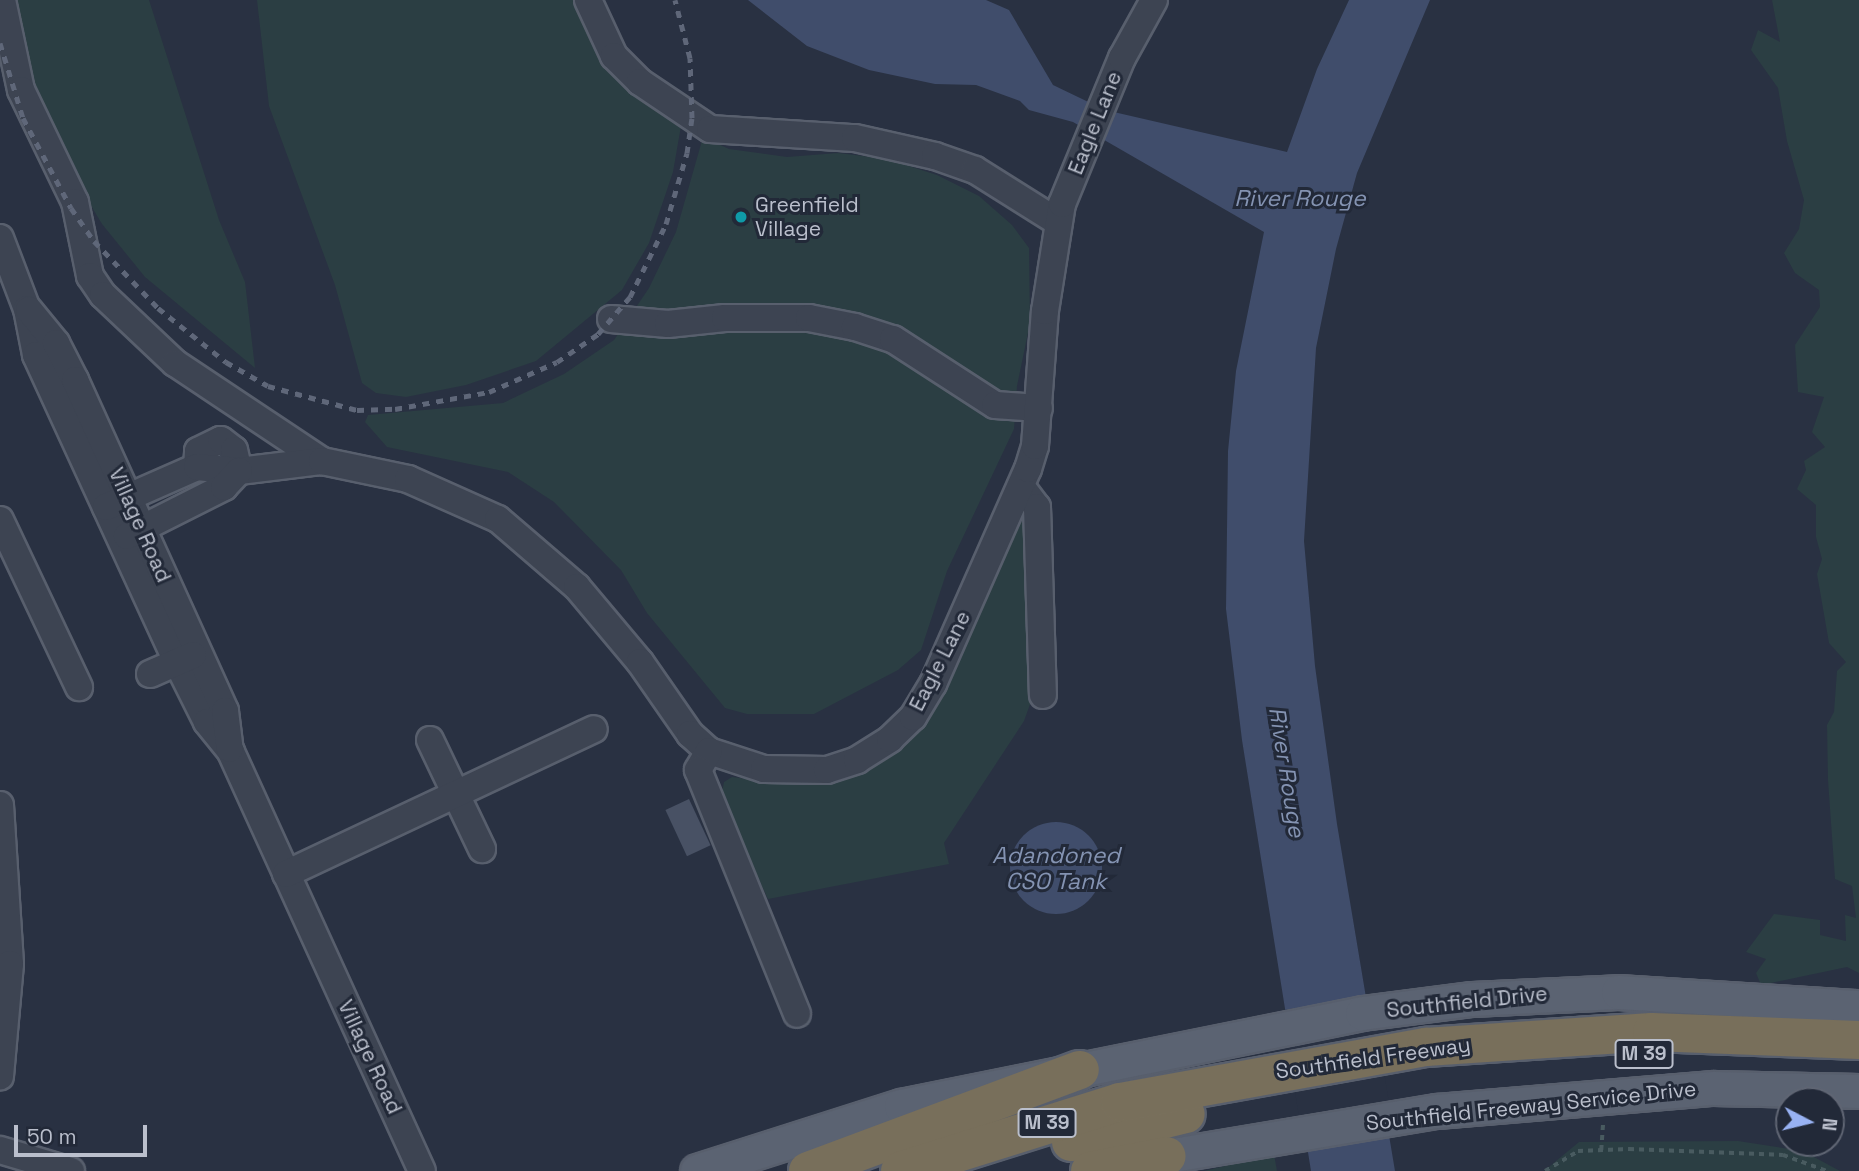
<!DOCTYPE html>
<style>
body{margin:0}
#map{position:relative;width:1859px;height:1171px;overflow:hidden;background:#293142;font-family:"Space Grotesk",sans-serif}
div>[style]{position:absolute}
.green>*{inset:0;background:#2b3e43}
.water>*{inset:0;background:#404d6b}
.round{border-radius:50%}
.pier>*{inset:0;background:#293142;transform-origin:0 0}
.building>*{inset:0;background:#485164;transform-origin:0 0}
.path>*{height:3.5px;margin-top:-1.75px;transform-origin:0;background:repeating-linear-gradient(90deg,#495b60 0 5px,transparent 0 10px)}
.roads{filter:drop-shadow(2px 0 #585f6d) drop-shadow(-2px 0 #585f6d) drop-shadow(0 2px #585f6d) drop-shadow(0 -2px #585f6d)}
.minor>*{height:26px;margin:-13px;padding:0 13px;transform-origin:13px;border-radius:13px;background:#3d4452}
.major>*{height:33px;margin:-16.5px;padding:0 16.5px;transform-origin:16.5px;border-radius:16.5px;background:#5b6372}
.highway>*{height:38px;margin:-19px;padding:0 19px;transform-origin:19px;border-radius:19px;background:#786f5b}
.rail>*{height:5px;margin-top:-2.5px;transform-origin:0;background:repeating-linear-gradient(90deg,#5f6779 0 7px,transparent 0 14px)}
.dots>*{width:19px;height:19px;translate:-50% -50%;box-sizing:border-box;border:4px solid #222938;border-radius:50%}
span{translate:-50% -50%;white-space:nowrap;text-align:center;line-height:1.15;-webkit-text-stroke:6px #222938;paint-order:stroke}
.shield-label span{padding:2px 5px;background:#222938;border:2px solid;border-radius:5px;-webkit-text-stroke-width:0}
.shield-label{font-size:19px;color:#babfcc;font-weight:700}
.street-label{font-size:21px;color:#babfcc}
.poi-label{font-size:21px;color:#babfcc}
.left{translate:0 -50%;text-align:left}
.water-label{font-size:23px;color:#8493b2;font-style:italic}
.north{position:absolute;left:1775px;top:1087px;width:70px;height:70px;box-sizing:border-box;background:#222938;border:2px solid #5f6573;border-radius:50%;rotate:97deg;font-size:19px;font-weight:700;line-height:28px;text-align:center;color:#babfcc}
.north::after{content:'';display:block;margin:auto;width:24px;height:32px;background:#98b2f3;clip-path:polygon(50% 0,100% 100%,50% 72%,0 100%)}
.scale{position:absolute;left:14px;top:1125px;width:133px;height:32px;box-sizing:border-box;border:4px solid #babfcc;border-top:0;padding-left:9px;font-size:21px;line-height:24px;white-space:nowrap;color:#babfcc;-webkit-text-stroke:5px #222938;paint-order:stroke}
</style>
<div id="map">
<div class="green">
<i style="clip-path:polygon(11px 0,149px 0,219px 220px,245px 282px,255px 368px,145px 277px,102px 224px,66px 164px,36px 97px)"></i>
<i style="clip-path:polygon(257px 0,582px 0,630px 86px,681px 126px,673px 172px,649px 243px,622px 290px,536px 361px,466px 385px,406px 397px,376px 393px,362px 383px,335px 285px,269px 106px)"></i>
<i style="clip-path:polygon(1772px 0,1859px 0,1859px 973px,1847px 967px,1761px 985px,1756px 973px,1766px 959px,1746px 952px,1774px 914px,1820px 920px,1820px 935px,1846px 941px,1845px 915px,1856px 918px,1852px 886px,1835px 879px,1828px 780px,1827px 725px,1834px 712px,1837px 671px,1846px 662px,1829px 643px,1817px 574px,1822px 559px,1816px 537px,1816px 505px,1797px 489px,1806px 470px,1804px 461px,1825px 447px,1812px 432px,1824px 397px,1798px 392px,1795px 345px,1820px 307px,1819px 290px,1795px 273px,1784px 253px,1799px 229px,1804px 200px,1787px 141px,1778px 88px,1751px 50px,1758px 30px,1780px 42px)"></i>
<i style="clip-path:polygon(703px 137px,729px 149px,787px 157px,838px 153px,887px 159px,937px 175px,979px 196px,1012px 225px,1029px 248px,1030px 323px,1017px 386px,1014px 429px,947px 571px,921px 650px,898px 670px,814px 714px,747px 714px,725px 708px,647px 613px,621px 570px,554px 502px,508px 472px,387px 447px,365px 422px,368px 415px,503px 403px,564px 374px,614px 340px,649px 288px,676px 232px)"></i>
<i style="clip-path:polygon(1028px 520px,1033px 696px,1024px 721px,944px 843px,949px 864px,768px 899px,721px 798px,724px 782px,732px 777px,775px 782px,830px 778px,874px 761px,1016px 523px)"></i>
<i style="clip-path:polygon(1738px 1141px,1803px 1151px,1840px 1171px,1544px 1171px,1579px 1142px)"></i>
<i style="clip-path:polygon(1274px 1154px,1277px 1171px,1204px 1171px)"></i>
</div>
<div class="water">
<i style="clip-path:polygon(748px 0,986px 0,1009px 10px,1053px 85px,1105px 110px,1287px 152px,1317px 69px,1349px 0,1430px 0,1357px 173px,1336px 249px,1316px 348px,1304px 541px,1315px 666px,1337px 824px,1395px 1171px,1311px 1171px,1242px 740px,1226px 609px,1228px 451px,1236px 371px,1264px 232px,1073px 122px,1029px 110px,1020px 101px,976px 85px,935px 84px,869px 70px,807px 46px)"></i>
<i class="round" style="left:1010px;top:822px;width:92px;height:92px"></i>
</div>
<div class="pier">
<i style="left:1372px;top:996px;width:140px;height:91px;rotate:81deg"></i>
</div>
<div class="building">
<i style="left:689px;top:799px;width:51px;height:26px;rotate:65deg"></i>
</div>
<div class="path">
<i style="left:1601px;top:1150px;width:29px;rotate:-86deg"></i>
<i style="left:1545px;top:1171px;width:39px;rotate:-31deg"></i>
<i style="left:1578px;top:1151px;width:51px;rotate:-2.2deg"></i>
<i style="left:1629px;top:1149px;width:154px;rotate:2.2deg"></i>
<i style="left:1783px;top:1155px;width:47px;rotate:20deg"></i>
</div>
<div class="roads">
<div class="minor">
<i style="left:2px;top:0;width:92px;rotate:78.1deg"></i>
<i style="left:21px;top:90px;width:124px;rotate:64.3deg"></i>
<i style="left:75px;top:202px;width:76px;rotate:78.5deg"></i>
<i style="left:90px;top:276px;width:23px;rotate:56deg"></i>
<i style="left:103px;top:295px;width:99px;rotate:43.4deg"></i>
<i style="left:175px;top:363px;width:177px;rotate:33.7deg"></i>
<i style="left:588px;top:0;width:62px;rotate:65.1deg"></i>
<i style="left:614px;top:56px;width:37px;rotate:45deg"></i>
<i style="left:640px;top:82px;width:84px;rotate:33.9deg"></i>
<i style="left:710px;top:129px;width:145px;rotate:3.6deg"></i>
<i style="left:855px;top:138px;width:82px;rotate:12.7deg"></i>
<i style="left:935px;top:156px;width:42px;rotate:19.3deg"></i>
<i style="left:975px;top:170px;width:98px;rotate:32.1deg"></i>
<i style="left:0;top:238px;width:76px;rotate:69.2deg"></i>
<i style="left:27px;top:309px;width:47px;rotate:78.9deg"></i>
<i style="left:36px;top:355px;width:338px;rotate:65.3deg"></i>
<i style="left:177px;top:662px;width:67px;rotate:63.4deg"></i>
<i style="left:207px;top:722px;width:38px;rotate:51deg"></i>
<i style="left:231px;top:752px;width:460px;rotate:65.5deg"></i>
<i style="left:29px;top:310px;width:43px;rotate:50.7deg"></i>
<i style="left:56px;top:343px;width:42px;rotate:62.8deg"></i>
<i style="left:75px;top:380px;width:363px;rotate:65.6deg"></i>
<i style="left:225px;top:711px;width:38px;rotate:83deg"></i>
<i style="left:611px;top:319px;width:57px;rotate:5deg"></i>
<i style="left:668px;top:324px;width:57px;rotate:-6deg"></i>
<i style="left:725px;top:318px;width:84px"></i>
<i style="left:809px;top:318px;width:47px;rotate:11.1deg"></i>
<i style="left:855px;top:327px;width:40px;rotate:18deg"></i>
<i style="left:893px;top:339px;width:121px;rotate:32.9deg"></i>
<i style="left:995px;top:405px;width:44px;rotate:3.9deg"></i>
<i style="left:197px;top:467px;width:16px;rotate:-86deg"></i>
<i style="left:198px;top:451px;width:25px;rotate:-26deg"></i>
<i style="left:221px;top:440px;width:16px;rotate:38deg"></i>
<i style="left:234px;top:450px;width:22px;rotate:77deg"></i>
<i style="left:1021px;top:486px;width:26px;rotate:53deg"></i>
<i style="left:1037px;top:507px;width:188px;rotate:88.2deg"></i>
<i style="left:106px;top:507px;width:99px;rotate:-23.7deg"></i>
<i style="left:197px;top:467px;width:42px;rotate:5.4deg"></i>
<i style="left:239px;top:471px;width:84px;rotate:-6.9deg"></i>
<i style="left:322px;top:461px;width:88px;rotate:11.8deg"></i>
<i style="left:408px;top:479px;width:98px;rotate:24deg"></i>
<i style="left:498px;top:519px;width:104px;rotate:40.7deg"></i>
<i style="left:577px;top:587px;width:98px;rotate:50deg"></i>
<i style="left:640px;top:662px;width:88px;rotate:55.2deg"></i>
<i style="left:690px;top:734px;width:25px;rotate:42deg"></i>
<i style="left:709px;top:751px;width:58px;rotate:18.1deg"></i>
<i style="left:764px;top:769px;width:63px;rotate:0.9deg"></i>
<i style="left:827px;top:770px;width:32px;rotate:-18deg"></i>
<i style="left:857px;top:760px;width:39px;rotate:-32deg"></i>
<i style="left:890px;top:739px;width:32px;rotate:-44deg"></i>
<i style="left:913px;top:717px;width:39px;rotate:-59deg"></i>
<i style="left:933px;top:684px;width:235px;rotate:-66.2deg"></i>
<i style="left:1028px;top:469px;width:24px;rotate:-73deg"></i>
<i style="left:1035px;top:446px;width:135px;rotate:-85.8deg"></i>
<i style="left:1045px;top:311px;width:108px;rotate:-81deg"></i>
<i style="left:1062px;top:204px;width:158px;rotate:-67.7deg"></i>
<i style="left:1122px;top:58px;width:66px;rotate:-61.1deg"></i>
<i style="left:0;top:520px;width:185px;rotate:64.7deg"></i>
<i style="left:127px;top:536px;width:109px;rotate:-26.8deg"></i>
<i style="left:224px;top:487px;width:22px;rotate:-47deg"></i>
<i style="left:150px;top:674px;width:47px;rotate:-23.8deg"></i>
<i style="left:430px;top:740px;width:121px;rotate:64.5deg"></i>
<i style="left:709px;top:751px;width:22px;rotate:120deg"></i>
<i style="left:698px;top:770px;width:263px;rotate:67.9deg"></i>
<i style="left:0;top:805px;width:159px;rotate:86.4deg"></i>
<i style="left:10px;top:964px;width:113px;rotate:95.1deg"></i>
<i style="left:286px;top:874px;width:340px;rotate:-25.2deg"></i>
<i style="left:0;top:1150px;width:74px;rotate:16.5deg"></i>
</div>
<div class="major">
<i style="left:1143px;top:1164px;width:25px;rotate:-18deg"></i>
<i style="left:1167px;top:1156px;width:274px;rotate:-9.5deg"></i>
<i style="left:1437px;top:1111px;width:277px;rotate:-4.8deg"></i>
<i style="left:1713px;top:1088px;width:146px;rotate:1.2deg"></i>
<i style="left:697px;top:1171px;width:214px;rotate:-17.7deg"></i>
<i style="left:901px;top:1106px;width:470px;rotate:-11.4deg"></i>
<i style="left:1362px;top:1013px;width:111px;rotate:-7.3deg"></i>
<i style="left:1472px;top:999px;width:146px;rotate:-2.7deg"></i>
<i style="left:1618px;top:992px;width:241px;rotate:3.6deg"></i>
</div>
<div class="highway">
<i style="left:1071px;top:1142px;width:118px;rotate:-13.7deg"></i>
<i style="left:808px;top:1171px;width:290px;rotate:-20.4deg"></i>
<i style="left:900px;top:1171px;width:231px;rotate:-17.4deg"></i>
<i style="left:1120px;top:1102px;width:311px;rotate:-10.2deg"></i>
<i style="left:1426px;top:1047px;width:226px;rotate:-3.8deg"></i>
<i style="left:1652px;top:1032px;width:207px;rotate:2.2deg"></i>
<i style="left:1090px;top:1171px;width:78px;rotate:-11deg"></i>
</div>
</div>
<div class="rail">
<i style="left:0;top:43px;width:78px;rotate:73deg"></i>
<i style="left:23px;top:118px;width:102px;rotate:61.9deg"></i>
<i style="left:71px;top:208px;width:40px;rotate:55.1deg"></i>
<i style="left:94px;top:241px;width:93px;rotate:46.3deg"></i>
<i style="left:158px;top:308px;width:87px;rotate:38.5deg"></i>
<i style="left:226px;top:362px;width:48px;rotate:29.7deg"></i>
<i style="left:268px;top:386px;width:92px;rotate:15.1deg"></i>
<i style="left:357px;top:410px;width:38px;rotate:-2deg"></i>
<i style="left:395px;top:409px;width:96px;rotate:-10.3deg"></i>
<i style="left:489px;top:392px;width:74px;rotate:-23.8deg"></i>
<i style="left:557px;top:362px;width:50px;rotate:-34.3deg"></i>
<i style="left:598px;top:334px;width:49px;rotate:-49.1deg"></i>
<i style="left:630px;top:297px;width:81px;rotate:-63.7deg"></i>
<i style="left:666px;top:224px;width:74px;rotate:-73.5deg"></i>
<i style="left:687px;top:153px;width:35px;rotate:-82deg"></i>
<i style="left:692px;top:118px;width:60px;rotate:-91.9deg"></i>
<i style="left:690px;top:58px;width:60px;rotate:-104.5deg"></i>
</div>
<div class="dots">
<i style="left:741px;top:217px;background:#0f9aa8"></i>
</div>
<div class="shield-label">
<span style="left:1644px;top:1054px">M 39</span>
<span style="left:1047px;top:1123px">M 39</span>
</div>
<div class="street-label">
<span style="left:1095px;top:123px;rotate:-68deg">Eagle Lane</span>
<span style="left:140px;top:525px;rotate:66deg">Village Road</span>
<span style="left:940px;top:661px;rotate:-63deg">Eagle Lane</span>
<span style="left:1467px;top:1002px;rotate:-6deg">Southfield Drive</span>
<span style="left:370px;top:1057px;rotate:65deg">Village Road</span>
<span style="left:1373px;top:1058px;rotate:-8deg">Southfield Freeway</span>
<span style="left:1531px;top:1106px;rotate:-6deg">Southfield Freeway Service Drive</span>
</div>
<div class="poi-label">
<span class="left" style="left:755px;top:217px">Greenfield<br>Village</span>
</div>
<div class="water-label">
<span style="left:1300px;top:198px">River Rouge</span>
<span style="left:1287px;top:772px;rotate:81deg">River Rouge</span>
<span style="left:1056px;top:868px">Adandoned<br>CSO Tank</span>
</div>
<div class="north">N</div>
<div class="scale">50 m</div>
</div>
